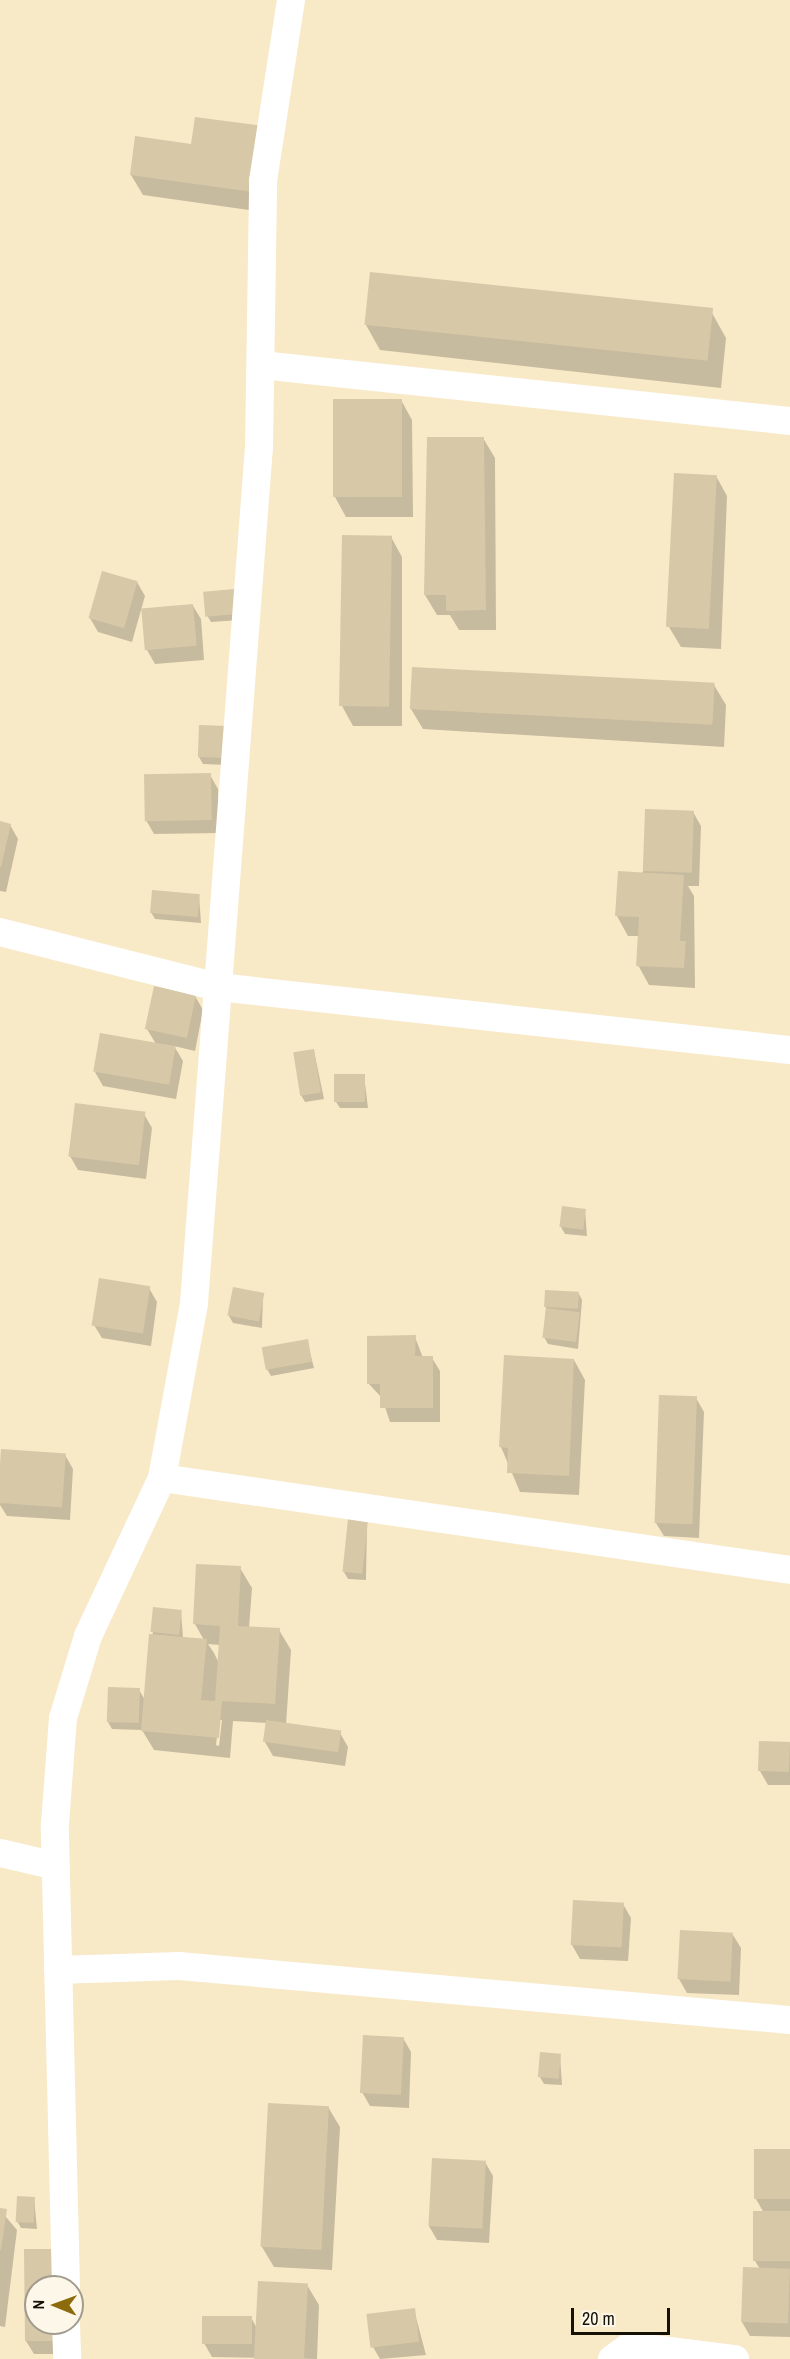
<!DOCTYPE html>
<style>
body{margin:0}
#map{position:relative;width:790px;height:2359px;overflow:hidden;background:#f8e9c7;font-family:"Archivo Narrow",sans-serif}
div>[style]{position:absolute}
.shadow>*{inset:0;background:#0003}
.building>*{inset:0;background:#d7c8a7;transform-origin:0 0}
.minor>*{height:28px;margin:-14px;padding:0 14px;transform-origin:14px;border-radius:14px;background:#fff}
span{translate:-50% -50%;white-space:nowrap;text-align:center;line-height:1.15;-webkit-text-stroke:4.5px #fdf7e9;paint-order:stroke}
.north{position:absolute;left:24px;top:2275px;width:60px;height:60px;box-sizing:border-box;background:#fdf7e9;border:2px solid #a19b8e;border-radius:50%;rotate:271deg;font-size:16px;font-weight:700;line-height:24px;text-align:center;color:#161105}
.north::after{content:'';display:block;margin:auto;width:21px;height:27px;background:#8b6b0b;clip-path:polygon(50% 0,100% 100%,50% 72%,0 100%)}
.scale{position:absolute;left:571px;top:2308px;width:99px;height:27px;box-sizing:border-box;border:3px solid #161105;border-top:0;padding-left:8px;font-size:18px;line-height:21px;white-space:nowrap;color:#161105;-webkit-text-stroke:4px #fdf7e9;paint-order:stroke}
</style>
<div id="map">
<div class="shadow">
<i style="clip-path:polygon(196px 119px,264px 212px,143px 195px,131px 175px,137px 138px,193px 146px)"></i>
<i style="clip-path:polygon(712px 313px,726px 338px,721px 388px,380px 350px,366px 325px)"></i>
<i style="clip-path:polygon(401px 400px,412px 420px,413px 517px,346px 517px,335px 497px)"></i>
<i style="clip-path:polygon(428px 438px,483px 438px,495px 458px,496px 630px,459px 630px,450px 615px,437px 615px,425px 595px)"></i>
<i style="clip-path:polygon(716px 476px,727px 496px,721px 649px,681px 647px,669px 627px)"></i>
<i style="clip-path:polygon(391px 537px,402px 557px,402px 726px,353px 726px,342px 706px)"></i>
<i style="clip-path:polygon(137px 582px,145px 596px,132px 642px,98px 632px,90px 618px)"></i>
<i style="clip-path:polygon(235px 591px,240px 620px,211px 622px,207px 615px)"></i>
<i style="clip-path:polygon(193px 606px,201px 619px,204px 660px,155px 664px,147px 650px)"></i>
<i style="clip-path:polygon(714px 685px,726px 705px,724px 747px,423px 729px,411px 709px)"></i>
<i style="clip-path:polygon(227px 728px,228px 765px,203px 764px,199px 757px)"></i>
<i style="clip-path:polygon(210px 775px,218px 789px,219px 833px,154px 834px,146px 820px,146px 776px)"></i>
<i style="clip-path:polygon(693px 812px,701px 826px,699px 886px,688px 886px,694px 896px,695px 988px,649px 985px,638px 965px,639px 936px,628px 936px,617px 916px,644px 870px)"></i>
<i style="clip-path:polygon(0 823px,10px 825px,18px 839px,6px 892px,0 891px)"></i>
<i style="clip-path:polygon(199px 896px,201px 923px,155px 919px,151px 912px)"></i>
<i style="clip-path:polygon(195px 996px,203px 1010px,195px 1051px,174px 1046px,183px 1061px,176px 1099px,103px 1086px,95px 1072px,156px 1044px,147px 1029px)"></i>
<i style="clip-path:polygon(314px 1051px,324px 1099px,305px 1102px,301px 1095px)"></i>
<i style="clip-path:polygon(364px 1075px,368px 1108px,340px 1108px,336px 1102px)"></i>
<i style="clip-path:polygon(144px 1114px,152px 1128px,146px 1179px,78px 1170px,70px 1156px)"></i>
<i style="clip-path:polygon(585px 1210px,587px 1236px,565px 1234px,561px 1227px)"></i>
<i style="clip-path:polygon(149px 1288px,157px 1302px,151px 1346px,102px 1338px,94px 1325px)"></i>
<i style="clip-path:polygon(547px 1292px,579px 1294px,582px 1300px,578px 1349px,548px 1344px,544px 1337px)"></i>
<i style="clip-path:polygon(263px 1295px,262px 1328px,233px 1323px,229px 1316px)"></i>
<i style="clip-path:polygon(415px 1337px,423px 1358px,432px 1358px,440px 1371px,440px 1422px,390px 1422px,382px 1398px,369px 1384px)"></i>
<i style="clip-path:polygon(307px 1341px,314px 1368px,271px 1376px,267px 1369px)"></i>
<i style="clip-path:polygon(574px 1360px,585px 1380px,579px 1495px,520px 1492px,501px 1447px)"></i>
<i style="clip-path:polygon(696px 1398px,704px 1412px,699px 1538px,664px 1536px,656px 1523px)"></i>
<i style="clip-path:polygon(2px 1451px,65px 1455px,73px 1469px,70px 1520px,7px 1516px,0 1505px)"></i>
<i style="clip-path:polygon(367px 1523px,366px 1580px,348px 1579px,344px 1572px)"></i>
<i style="clip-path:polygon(evenodd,240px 1568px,252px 1588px,249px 1628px,279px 1630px,291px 1650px,286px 1725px,340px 1733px,348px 1747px,345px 1766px,273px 1756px,265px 1742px,268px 1723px,233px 1721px,230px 1758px,154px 1750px,142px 1730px,112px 1729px,108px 1722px,139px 1690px,145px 1700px,153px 1631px,181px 1611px,183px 1638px,204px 1640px,195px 1624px,240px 1568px,208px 1644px,220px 1645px,219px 1663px,214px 1653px,208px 1644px,240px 1568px,219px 1720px,222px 1720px,219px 1746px,216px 1745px,219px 1720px)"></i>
<i style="clip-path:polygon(790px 1744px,790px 1785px,768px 1785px,760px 1771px)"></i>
<i style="clip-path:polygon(623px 1904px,631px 1918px,628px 1961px,580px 1959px,572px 1945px)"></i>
<i style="clip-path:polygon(733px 1935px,741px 1948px,739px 1995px,687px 1993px,679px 1979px)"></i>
<i style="clip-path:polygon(403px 2038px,411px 2052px,409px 2108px,370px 2106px,362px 2092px)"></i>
<i style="clip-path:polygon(560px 2055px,562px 2085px,544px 2084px,540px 2077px)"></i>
<i style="clip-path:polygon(328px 2107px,340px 2127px,332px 2270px,274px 2267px,262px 2247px)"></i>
<i style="clip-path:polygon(790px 2150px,790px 2337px,750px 2336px,742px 2322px,760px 2269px,755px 2261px,764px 2213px,756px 2199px)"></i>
<i style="clip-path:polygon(485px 2162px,493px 2176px,489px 2243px,437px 2240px,429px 2226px)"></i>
<i style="clip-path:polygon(34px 2198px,37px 2229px,21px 2228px,17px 2221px)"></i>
<i style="clip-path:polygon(0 2210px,17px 2230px,5px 2327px,0 2326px)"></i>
<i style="clip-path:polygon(307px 2285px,319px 2305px,317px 2359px,212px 2357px,204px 2343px,251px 2317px,257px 2329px)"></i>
<i style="clip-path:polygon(36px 2287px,36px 2323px,72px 2354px,34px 2354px,26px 2341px)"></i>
<i style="clip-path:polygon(414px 2310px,426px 2355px,380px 2359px,373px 2347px)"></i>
</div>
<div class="building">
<i style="clip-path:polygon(195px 117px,263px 126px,253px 192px,130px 175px,135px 136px,191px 144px)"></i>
<i style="left:370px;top:272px;width:345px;height:53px;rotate:6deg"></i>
<i style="left:333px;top:399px;width:69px;height:98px"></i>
<i style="clip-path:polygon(427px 437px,484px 437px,486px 610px,446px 611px,446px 595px,424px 595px)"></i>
<i style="left:674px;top:473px;width:43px;height:154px;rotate:3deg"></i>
<i style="left:342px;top:535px;width:50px;height:171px;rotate:1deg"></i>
<i style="left:102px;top:571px;width:37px;height:49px;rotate:16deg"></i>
<i style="left:235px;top:589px;width:25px;height:32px;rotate:85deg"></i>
<i style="left:193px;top:604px;width:42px;height:52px;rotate:85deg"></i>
<i style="left:412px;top:667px;width:303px;height:42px;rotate:3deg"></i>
<i style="left:199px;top:725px;width:29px;height:32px;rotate:2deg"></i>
<i style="left:211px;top:773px;width:47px;height:67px;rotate:89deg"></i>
<i style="left:645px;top:809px;width:49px;height:62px;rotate:2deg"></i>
<i style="clip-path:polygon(0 821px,11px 824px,1px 867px,0 867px)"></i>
<i style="clip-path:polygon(618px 871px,684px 875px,680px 941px,686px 941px,684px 968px,636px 966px,639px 917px,615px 916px)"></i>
<i style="left:152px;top:890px;width:48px;height:23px;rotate:5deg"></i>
<i style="left:154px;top:986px;width:43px;height:44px;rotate:12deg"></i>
<i style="left:100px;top:1033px;width:77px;height:39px;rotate:10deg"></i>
<i style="left:314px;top:1049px;width:44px;height:21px;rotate:81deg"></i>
<i style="left:334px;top:1074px;width:31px;height:28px"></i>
<i style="left:75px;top:1103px;width:71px;height:54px;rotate:7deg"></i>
<i style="left:562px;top:1206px;width:24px;height:21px;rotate:7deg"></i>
<i style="left:99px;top:1278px;width:52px;height:48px;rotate:9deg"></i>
<i style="left:233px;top:1287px;width:32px;height:29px;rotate:11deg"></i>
<i style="left:545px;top:1290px;width:34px;height:17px;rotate:3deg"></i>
<i style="left:546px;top:1308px;width:34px;height:30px;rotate:7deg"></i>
<i style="clip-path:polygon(416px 1335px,415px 1356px,433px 1356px,433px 1408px,380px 1408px,380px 1384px,367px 1384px,367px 1336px)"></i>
<i style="left:308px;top:1339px;width:23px;height:47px;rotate:80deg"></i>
<i style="clip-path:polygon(504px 1355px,574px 1359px,569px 1476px,507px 1473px,508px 1448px,499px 1447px)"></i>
<i style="left:659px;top:1395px;width:38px;height:128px;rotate:2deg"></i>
<i style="left:1px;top:1449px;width:65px;height:54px;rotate:4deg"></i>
<i style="left:348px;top:1519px;width:20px;height:53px;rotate:6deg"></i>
<i style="clip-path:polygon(196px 1564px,241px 1566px,238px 1626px,280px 1628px,275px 1704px,222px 1701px,219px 1738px,141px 1731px,149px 1634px,207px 1639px,201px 1700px,215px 1701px,220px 1626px,193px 1624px)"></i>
<i style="left:153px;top:1607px;width:29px;height:25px;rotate:6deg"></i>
<i style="left:108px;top:1687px;width:32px;height:35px;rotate:2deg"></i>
<i style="left:266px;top:1720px;width:76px;height:22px;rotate:8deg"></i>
<i style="left:759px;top:1741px;width:31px;height:30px;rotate:2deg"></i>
<i style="left:573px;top:1900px;width:51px;height:45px;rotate:3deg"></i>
<i style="left:680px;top:1930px;width:53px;height:49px;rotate:3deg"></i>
<i style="left:363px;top:2035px;width:41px;height:58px;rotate:3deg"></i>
<i style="left:540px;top:2052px;width:21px;height:25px;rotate:5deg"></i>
<i style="left:268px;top:2103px;width:61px;height:144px;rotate:3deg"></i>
<i style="left:754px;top:2149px;width:36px;height:50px"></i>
<i style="left:432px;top:2158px;width:54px;height:68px;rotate:3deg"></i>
<i style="left:17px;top:2196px;width:18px;height:26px;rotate:3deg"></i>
<i style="clip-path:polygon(0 2208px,7px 2209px,1px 2250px,0 2250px)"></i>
<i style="left:790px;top:2211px;width:50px;height:37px;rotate:90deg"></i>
<i style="clip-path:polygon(24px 2249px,63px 2249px,64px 2287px,36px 2287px,36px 2323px,64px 2323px,64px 2341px,25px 2341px)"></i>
<i style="left:743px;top:2267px;width:47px;height:55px;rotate:2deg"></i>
<i style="left:258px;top:2281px;width:50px;height:78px;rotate:3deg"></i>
<i style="left:415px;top:2308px;width:34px;height:49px;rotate:83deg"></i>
<i style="left:202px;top:2316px;width:50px;height:28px"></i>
</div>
<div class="minor">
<i style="left:261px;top:365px;width:532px;rotate:6.04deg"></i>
<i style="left:0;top:932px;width:225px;rotate:14.2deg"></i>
<i style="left:218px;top:987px;width:575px;rotate:6.29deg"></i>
<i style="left:162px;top:1478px;width:635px;rotate:8.33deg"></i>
<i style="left:0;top:1853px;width:57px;rotate:13.1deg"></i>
<i style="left:58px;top:1970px;width:121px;rotate:-1.9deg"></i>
<i style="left:179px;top:1966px;width:613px;rotate:5.05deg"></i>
<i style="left:66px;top:2287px;width:463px;rotate:-91.4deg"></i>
<i style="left:55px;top:1824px;width:106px;rotate:-85.7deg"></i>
<i style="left:63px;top:1718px;width:86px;rotate:-73deg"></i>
<i style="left:88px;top:1636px;width:174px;rotate:-64.9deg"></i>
<i style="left:162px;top:1478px;width:178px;rotate:-79.6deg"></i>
<i style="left:194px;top:1303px;width:858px;rotate:-85.66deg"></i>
<i style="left:259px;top:447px;width:266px;rotate:-89.1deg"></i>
<i style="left:263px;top:181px;width:183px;rotate:-81.2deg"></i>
<i style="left:66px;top:2323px;width:36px;rotate:88deg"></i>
<i style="left:612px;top:2359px;width:22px;rotate:-36deg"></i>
<i style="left:630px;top:2346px;width:106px;rotate:7.1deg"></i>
</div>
<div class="north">N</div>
<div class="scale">20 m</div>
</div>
